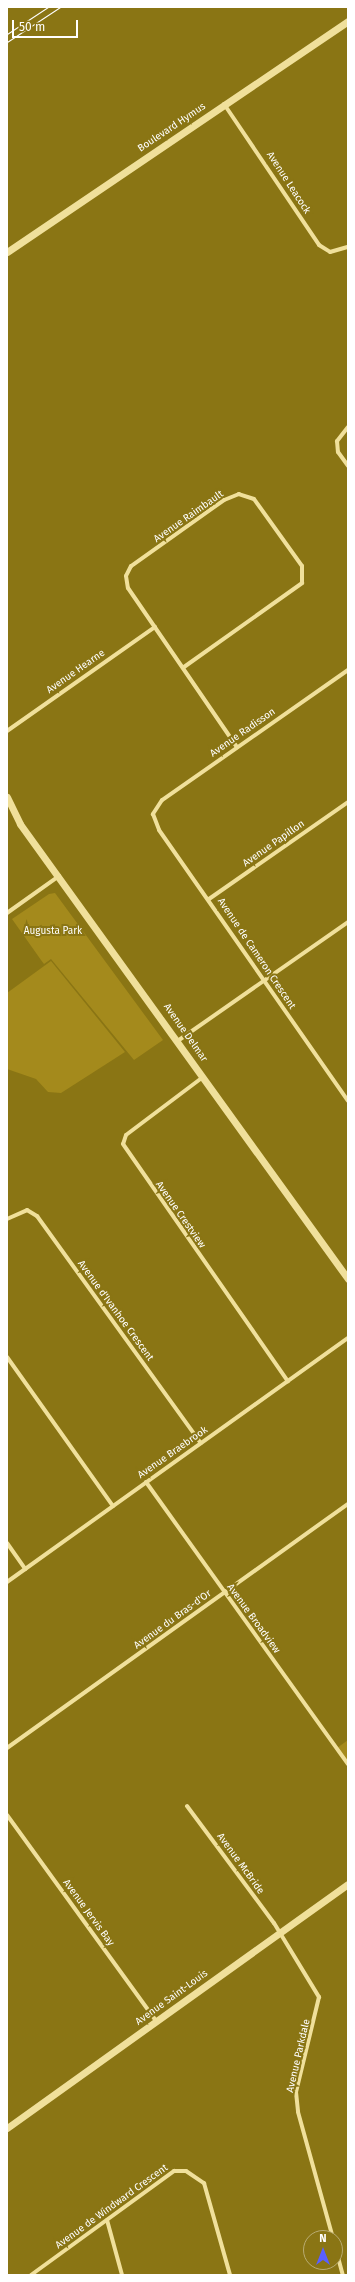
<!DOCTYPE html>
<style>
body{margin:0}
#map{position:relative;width:355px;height:2282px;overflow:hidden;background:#8a7514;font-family:"Fira Sans",sans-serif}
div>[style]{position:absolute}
.green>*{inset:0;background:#a48a1c}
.minor>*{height:4px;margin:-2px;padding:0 2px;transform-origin:2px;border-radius:2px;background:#f0e09b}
.tertiary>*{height:7px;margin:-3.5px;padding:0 3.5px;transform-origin:3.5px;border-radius:3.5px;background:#f0e09b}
.tram>*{height:1px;margin:-0.5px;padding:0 0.5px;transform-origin:0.5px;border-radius:0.5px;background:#fff}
span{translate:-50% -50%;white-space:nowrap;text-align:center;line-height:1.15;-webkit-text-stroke:4px #8a7514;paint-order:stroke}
.street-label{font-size:10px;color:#fff}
.park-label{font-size:10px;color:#fff}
.frame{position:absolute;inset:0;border:8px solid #fff;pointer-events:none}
.north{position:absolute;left:303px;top:2230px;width:40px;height:40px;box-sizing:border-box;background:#8a7514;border:1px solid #b9ac72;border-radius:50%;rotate:0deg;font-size:11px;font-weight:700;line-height:16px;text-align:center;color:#fff}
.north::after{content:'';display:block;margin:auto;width:14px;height:18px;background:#5a5fff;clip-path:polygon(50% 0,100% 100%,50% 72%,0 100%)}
.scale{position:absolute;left:12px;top:20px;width:66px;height:18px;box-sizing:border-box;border:2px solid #fff;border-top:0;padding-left:5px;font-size:12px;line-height:14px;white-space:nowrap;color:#fff;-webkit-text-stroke:3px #8a7514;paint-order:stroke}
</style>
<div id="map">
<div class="green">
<i style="clip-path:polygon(55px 893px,163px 1040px,134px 1060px,51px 959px,44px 964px,41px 960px,12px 919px,49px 894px)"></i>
<i style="clip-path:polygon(51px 961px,125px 1052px,61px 1093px,48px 1092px,36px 1079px,7px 1069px,7px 993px)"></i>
<i style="clip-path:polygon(348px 1740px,348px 1764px,337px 1748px)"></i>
</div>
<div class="minor">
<i style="left:224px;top:104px;width:170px;rotate:56deg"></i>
<i style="left:319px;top:245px;width:13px;rotate:32deg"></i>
<i style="left:330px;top:252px;width:19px;rotate:-16deg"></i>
<i style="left:348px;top:427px;width:18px;rotate:128deg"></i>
<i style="left:337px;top:441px;width:11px;rotate:85deg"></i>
<i style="left:338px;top:452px;width:17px;rotate:54deg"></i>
<i style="left:184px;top:667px;width:145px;rotate:-35.4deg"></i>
<i style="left:302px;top:583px;width:17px;rotate:-90deg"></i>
<i style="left:302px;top:566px;width:82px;rotate:-125.6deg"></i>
<i style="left:254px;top:499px;width:16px;rotate:-162deg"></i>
<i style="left:239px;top:494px;width:16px;rotate:158deg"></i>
<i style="left:224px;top:500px;width:114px;rotate:144.6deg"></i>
<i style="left:131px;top:566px;width:11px;rotate:117deg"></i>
<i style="left:126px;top:576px;width:12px;rotate:81deg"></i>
<i style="left:128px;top:588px;width:193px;rotate:55.6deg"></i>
<i style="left:348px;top:670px;width:227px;rotate:145deg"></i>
<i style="left:162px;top:800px;width:17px;rotate:123deg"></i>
<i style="left:153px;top:814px;width:17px;rotate:69deg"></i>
<i style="left:159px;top:830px;width:330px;rotate:55.1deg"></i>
<i style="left:7px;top:731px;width:181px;rotate:-35.1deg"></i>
<i style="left:209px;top:899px;width:169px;rotate:-34.9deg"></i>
<i style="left:7px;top:913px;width:64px;rotate:-35.4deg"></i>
<i style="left:179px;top:1040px;width:206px;rotate:-34.9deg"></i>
<i style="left:203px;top:1077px;width:96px;rotate:143deg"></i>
<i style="left:126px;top:1135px;width:9px;rotate:108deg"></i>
<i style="left:123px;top:1144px;width:289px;rotate:55.2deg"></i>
<i style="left:7px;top:1219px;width:22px;rotate:-24deg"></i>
<i style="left:27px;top:1210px;width:12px;rotate:31deg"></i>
<i style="left:37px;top:1216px;width:280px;rotate:54.2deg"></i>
<i style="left:7px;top:1357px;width:183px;rotate:54.6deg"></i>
<i style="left:146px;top:1482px;width:347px;rotate:54.4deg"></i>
<i style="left:7px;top:1543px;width:32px;rotate:55deg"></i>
<i style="left:7px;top:1582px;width:419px;rotate:-35.6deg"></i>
<i style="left:7px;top:1748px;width:419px;rotate:-35.6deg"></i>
<i style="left:187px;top:1806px;width:146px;rotate:53.4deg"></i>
<i style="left:274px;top:1923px;width:87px;rotate:58.7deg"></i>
<i style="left:319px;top:1997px;width:98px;rotate:103.6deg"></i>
<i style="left:296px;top:2092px;width:20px;rotate:84deg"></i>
<i style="left:298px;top:2112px;width:131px;rotate:74.5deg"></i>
<i style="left:7px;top:1815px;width:254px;rotate:54.1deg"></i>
<i style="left:107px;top:2220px;width:57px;rotate:74.7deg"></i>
<i style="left:335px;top:2246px;width:30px;rotate:75deg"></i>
<i style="left:31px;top:2275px;width:177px;rotate:-36deg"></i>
<i style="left:174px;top:2171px;width:12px"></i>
<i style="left:186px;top:2171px;width:22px;rotate:34deg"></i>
<i style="left:204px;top:2183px;width:96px;rotate:74.2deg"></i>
</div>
<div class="tertiary">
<i style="left:7px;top:252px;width:412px;rotate:-34.1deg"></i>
<i style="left:7px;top:797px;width:30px;rotate:64deg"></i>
<i style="left:20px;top:824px;width:561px;rotate:54.21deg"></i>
<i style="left:7px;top:2128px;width:419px;rotate:-35.6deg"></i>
</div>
<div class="tram">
<i style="left:7px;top:34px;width:49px;rotate:-33.4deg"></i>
<i style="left:7px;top:42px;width:64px;rotate:-33.4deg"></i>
</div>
<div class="street-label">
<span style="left:172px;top:128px;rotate:-34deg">Boulevard Hymus</span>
<span style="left:288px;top:183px;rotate:57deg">Avenue Leacock</span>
<span style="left:189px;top:517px;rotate:-35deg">Avenue Raimbault</span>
<span style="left:76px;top:672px;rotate:-35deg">Avenue Hearne</span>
<span style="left:243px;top:733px;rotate:-35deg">Avenue Radisson</span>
<span style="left:274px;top:844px;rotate:-35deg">Avenue Papillon</span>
<span style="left:256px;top:954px;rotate:56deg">Avenue de Cameron Crescent</span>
<span style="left:185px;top:1033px;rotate:55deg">Avenue Delmar</span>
<span style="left:180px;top:1215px;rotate:55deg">Avenue Crestview</span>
<span style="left:115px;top:1311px;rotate:54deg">Avenue d'Ivanhoe Crescent</span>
<span style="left:173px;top:1453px;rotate:-35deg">Avenue Braebrook</span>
<span style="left:253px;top:1619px;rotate:54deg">Avenue Broadview</span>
<span style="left:173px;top:1620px;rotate:-36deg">Avenue du Bras-d'Or</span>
<span style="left:240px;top:1864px;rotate:54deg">Avenue McBride</span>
<span style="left:88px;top:1913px;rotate:54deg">Avenue Jervis Bay</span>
<span style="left:172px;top:1998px;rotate:-36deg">Avenue Saint-Louis</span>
<span style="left:299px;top:2056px;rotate:-77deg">Avenue Parkdale</span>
<span style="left:112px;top:2207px;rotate:-36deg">Avenue de Windward Crescent</span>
</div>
<div class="park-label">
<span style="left:53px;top:932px">Augusta Park</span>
</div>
<div class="frame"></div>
<div class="north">N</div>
<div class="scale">50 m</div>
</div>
